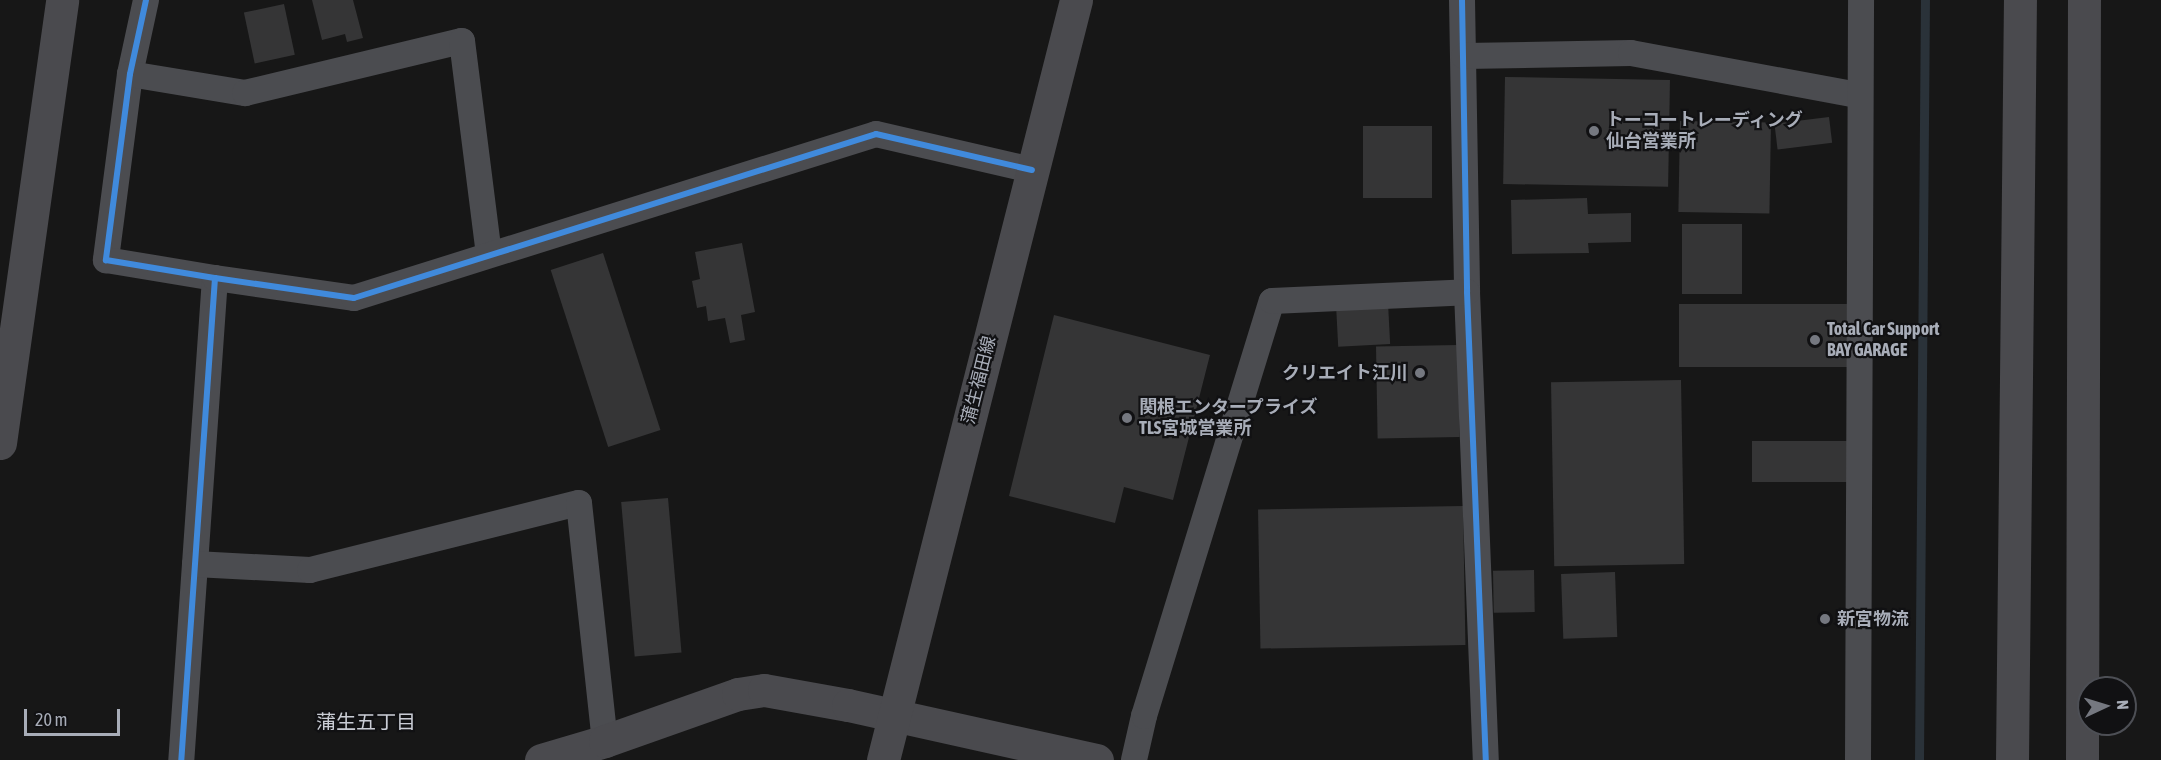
<!DOCTYPE html>
<meta charset="utf-8">
<style>
body{margin:0}
#map{position:relative;width:2161px;height:760px;overflow:hidden;background:#171717;font-family:"Asap Condensed","Noto Sans JP",sans-serif}
div>[style]{position:absolute}
.stream>*{height:9px;margin:-4.5px;padding:0 4.5px;transform-origin:4.5px;border-radius:4.5px;background:#2a3239}
.building>*{inset:0;background:#353536;transform-origin:0 0}
.street>*{height:26px;margin:-13px;padding:0 13px;transform-origin:13px;border-radius:13px;background:#4b4c50}
.secondary>*{height:33px;margin:-16.5px;padding:0 16.5px;transform-origin:16.5px;border-radius:16.5px;background:#4a4a4e}
.cycleway>*{height:6px;margin:-3px;padding:0 3px;transform-origin:3px;border-radius:3px;background:#408adc}
.dots>*{width:16px;height:16px;translate:-50% -50%;box-sizing:border-box;border:3px solid #111113;border-radius:50%}
span{translate:-50% -50%;white-space:nowrap;text-align:center;line-height:1.15;-webkit-text-stroke:4.5px #111113;paint-order:stroke}
.poi-label{font-size:18px;color:#a8adb8;font-weight:700}
.left{translate:0 -50%;text-align:left}
.right{translate:-100% -50%;text-align:right}
.street-label{font-size:18px;color:#a8adb8}
.neighbourhood-label{font-size:20px;color:#c9ccd4}
.north{position:absolute;left:2077px;top:676px;width:60px;height:60px;box-sizing:border-box;background:#111113;border:2px solid #4d4f55;border-radius:50%;rotate:86deg;font-size:16px;font-weight:700;line-height:24px;text-align:center;color:#a8adb8}
.north::after{content:'';display:block;margin:auto;width:21px;height:27px;background:#757880;clip-path:polygon(50% 0,100% 100%,50% 72%,0 100%)}
.scale{position:absolute;left:24px;top:709px;width:96px;height:27px;box-sizing:border-box;border:3px solid #a8adb8;border-top:0;padding-left:8px;font-size:18px;line-height:21px;white-space:nowrap;color:#a8adb8;-webkit-text-stroke:4px #111113;paint-order:stroke}
</style>
<div id="map">
<div class="stream">
<i style="left:1919px;top:760px;width:760px;rotate:-89.55deg"></i>
</div>
<div class="building">
<i style="clip-path:polygon(312px 0,353px 0,363px 38px,347px 42px,345px 34px,322px 40px)"></i>
<i style="left:284px;top:4px;width:52px;height:41px;rotate:78deg"></i>
<i style="left:1505px;top:77px;width:165px;height:107px;rotate:1deg"></i>
<i style="left:1829px;top:117px;width:26px;height:55px;rotate:83deg"></i>
<i style="left:1680px;top:121px;width:91px;height:91px;rotate:1deg"></i>
<i style="left:1363px;top:126px;width:69px;height:72px"></i>
<i style="clip-path:polygon(1587px 198px,1588px 214px,1631px 213px,1631px 242px,1588px 243px,1589px 253px,1512px 254px,1511px 200px)"></i>
<i style="left:1682px;top:224px;width:60px;height:70px"></i>
<i style="clip-path:polygon(742px 243px,755px 312px,741px 315px,745px 340px,730px 343px,725px 318px,708px 321px,706px 306px,697px 308px,692px 281px,700px 279px,695px 252px)"></i>
<i style="left:603px;top:253px;width:186px;height:55px;rotate:72deg"></i>
<i style="left:1388px;top:303px;width:41px;height:52px;rotate:87deg"></i>
<i style="left:1679px;top:304px;width:172px;height:63px"></i>
<i style="clip-path:polygon(1054px 315px,1210px 355px,1173px 500px,1124px 487px,1115px 523px,1009px 496px)"></i>
<i style="left:1458px;top:345px;width:92px;height:82px;rotate:89deg"></i>
<i style="left:1681px;top:380px;width:184px;height:130px;rotate:89deg"></i>
<i style="left:1849px;top:441px;width:41px;height:97px;rotate:90deg"></i>
<i style="left:668px;top:498px;width:155px;height:47px;rotate:85deg"></i>
<i style="left:1463px;top:506px;width:139px;height:205px;rotate:89deg"></i>
<i style="left:1534px;top:570px;width:42px;height:41px;rotate:89deg"></i>
<i style="left:1615px;top:572px;width:65px;height:54px;rotate:88deg"></i>
</div>
<div class="street">
<i style="left:146px;top:0;width:76px;rotate:102.2deg"></i>
<i style="left:130px;top:74px;width:188px;rotate:97.4deg"></i>
<i style="left:106px;top:260px;width:110px;rotate:9.4deg"></i>
<i style="left:215px;top:278px;width:483px;rotate:94deg"></i>
<i style="left:1462px;top:0;width:292px;rotate:89deg"></i>
<i style="left:1467px;top:292px;width:468px;rotate:87.7deg"></i>
<i style="left:1464px;top:56px;width:167px;rotate:-1deg"></i>
<i style="left:1631px;top:53px;width:231px;rotate:10.5deg"></i>
<i style="left:130px;top:74px;width:117px;rotate:9.4deg"></i>
<i style="left:245px;top:93px;width:223px;rotate:-13.5deg"></i>
<i style="left:462px;top:41px;width:215px;rotate:82.8deg"></i>
<i style="left:215px;top:278px;width:140px;rotate:8.2deg"></i>
<i style="left:354px;top:298px;width:547px;rotate:-17.44deg"></i>
<i style="left:876px;top:134px;width:160px;rotate:13deg"></i>
<i style="left:195px;top:564px;width:115px;rotate:3deg"></i>
<i style="left:310px;top:570px;width:277px;rotate:-14deg"></i>
<i style="left:579px;top:503px;width:239px;rotate:83.8deg"></i>
<i style="left:1134px;top:760px;width:45px;rotate:-77.2deg"></i>
<i style="left:1144px;top:716px;width:434px;rotate:-72.9deg"></i>
<i style="left:1272px;top:301px;width:195px;rotate:-2.6deg"></i>
<i style="left:1858px;top:760px;width:760px;rotate:-89.77deg"></i>
</div>
<div class="secondary">
<i style="left:0;top:443px;width:447px;rotate:-82deg"></i>
<i style="left:541px;top:760px;width:67px;rotate:-16.5deg"></i>
<i style="left:605px;top:741px;width:141px;rotate:-19.5deg"></i>
<i style="left:738px;top:694px;width:26px;rotate:-9deg"></i>
<i style="left:764px;top:690px;width:85px;rotate:10.1deg"></i>
<i style="left:848px;top:705px;width:255px;rotate:12.5deg"></i>
<i style="left:883px;top:760px;width:784px;rotate:-75.75deg"></i>
<i style="left:2012px;top:760px;width:760px;rotate:-89.4deg"></i>
<i style="left:2082px;top:760px;width:760px;rotate:-89.85deg"></i>
</div>
<div class="cycleway">
<i style="left:146px;top:0;width:76px;rotate:102.2deg"></i>
<i style="left:130px;top:74px;width:188px;rotate:97.4deg"></i>
<i style="left:106px;top:260px;width:110px;rotate:9.4deg"></i>
<i style="left:215px;top:278px;width:483px;rotate:94deg"></i>
<i style="left:1462px;top:0;width:292px;rotate:89deg"></i>
<i style="left:1467px;top:292px;width:468px;rotate:87.7deg"></i>
<i style="left:215px;top:278px;width:140px;rotate:8.2deg"></i>
<i style="left:354px;top:298px;width:547px;rotate:-17.44deg"></i>
<i style="left:876px;top:134px;width:160px;rotate:13deg"></i>
</div>
<div class="dots">
<i style="left:1594px;top:131px;background:#757880"></i>
<i style="left:1815px;top:340px;background:#757880"></i>
<i style="left:1420px;top:373px;background:#757880"></i>
<i style="left:1127px;top:418px;background:#757880"></i>
<i style="left:1825px;top:619px;background:#757880"></i>
</div>
<div class="poi-label">
<span class="left" style="left:1606px;top:131px">トーコートレーディング<br>仙台営業所</span>
<span class="left" style="left:1827px;top:340px">Total Car Support<br>BAY GARAGE</span>
<span class="right" style="left:1408px;top:373px">クリエイト江川</span>
<span class="left" style="left:1139px;top:418px">関根エンタープライズ<br>TLS宮城営業所</span>
<span class="left" style="left:1837px;top:619px">新宮物流</span>
</div>
<div class="street-label">
<span style="left:979px;top:380px;rotate:-76deg">蒲生福田線</span>
</div>
<div class="neighbourhood-label">
<span style="left:366px;top:721px">蒲生五丁目</span>
</div>
<div class="north">N</div>
<div class="scale">20 m</div>
</div>
